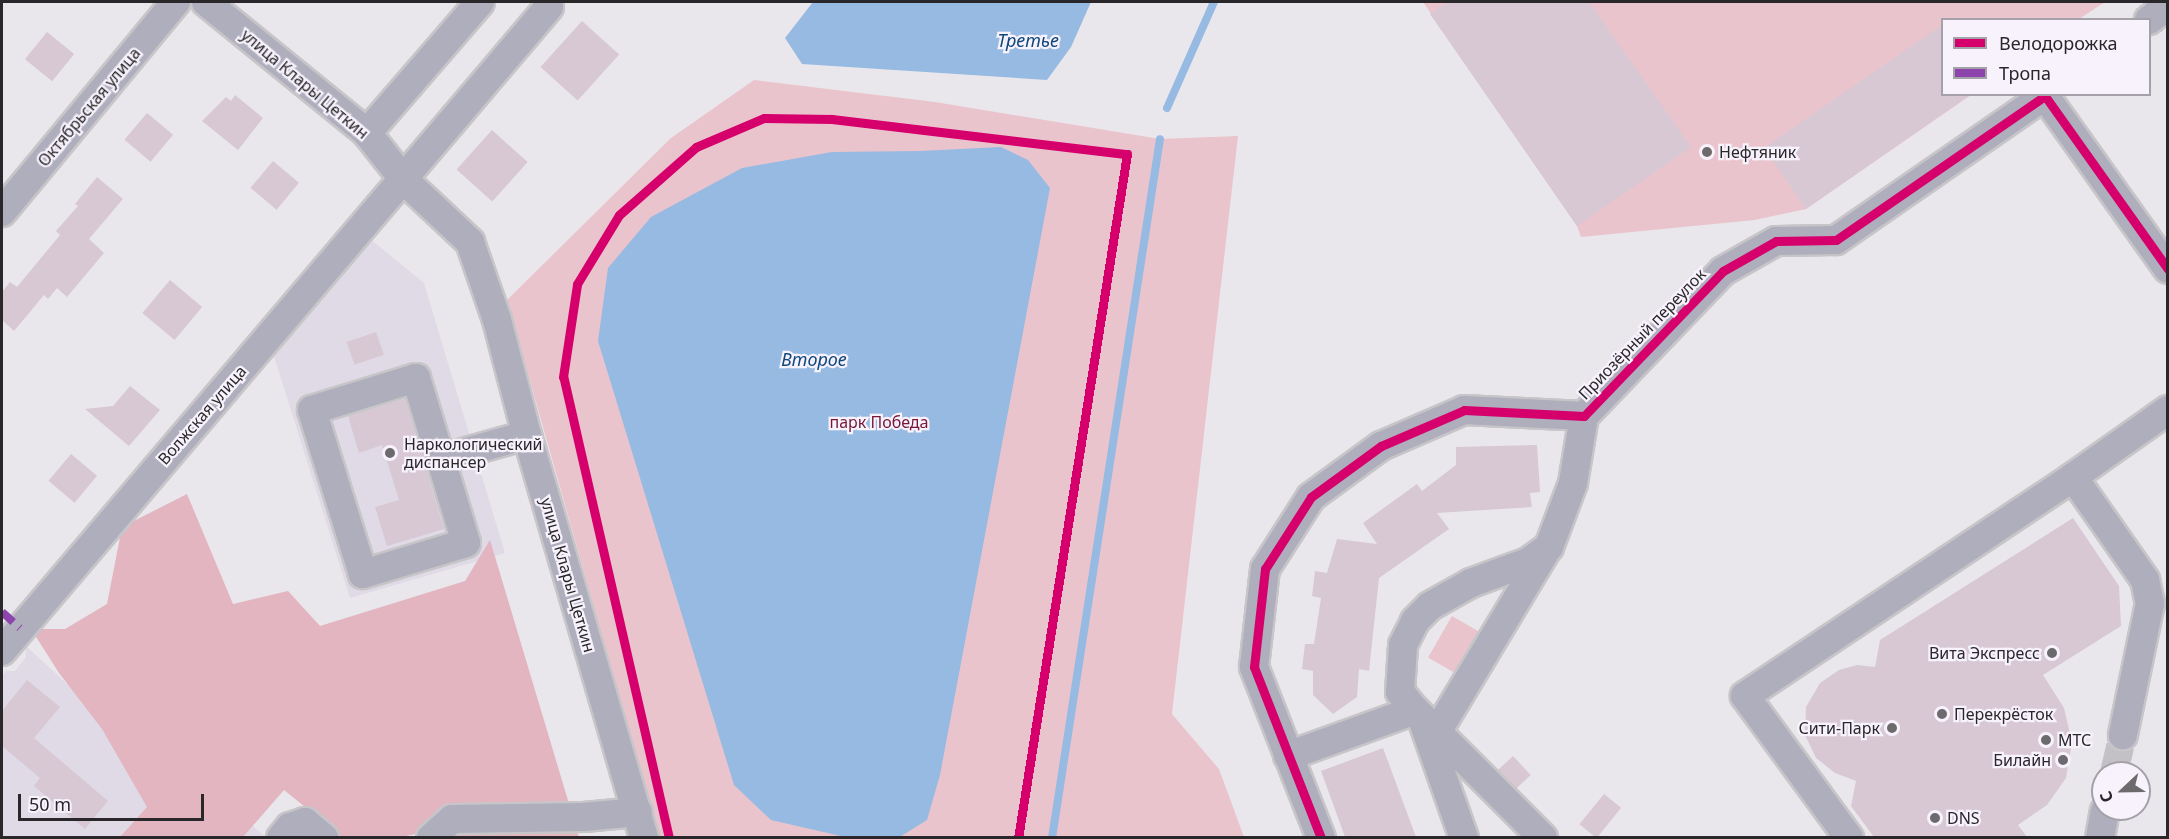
<!DOCTYPE html>
<meta charset="utf-8">
<style>
body{margin:0}
#map{position:relative;width:2169px;height:839px;overflow:hidden;background:#eae7ec;font-family:"Noto Sans",sans-serif}
div>[style]{position:absolute}
.built>*{inset:0;background:#dfdae5}
.green>*{inset:0;background:#eac4cd;transform-origin:0 0}
.forest>*{inset:0;background:#e2b5c0}
.water>*{inset:0;background:#96bae2}
.stream>*{height:8px;margin:-4px;padding:0 4px;transform-origin:4px;border-radius:4px;background:#96bae2}
.building>*{inset:0;background:#d7c8d4;transform-origin:0 0}
.minor-tunnel>*{height:28px;margin-top:-14px;transform-origin:0;background:repeating-linear-gradient(90deg,#c3c1c5 0 28px,transparent 0 42px)}
.roads{filter:drop-shadow(2px 0 #c7c5c8) drop-shadow(-2px 0 #c7c5c8) drop-shadow(0 2px #c7c5c8) drop-shadow(0 -2px #c7c5c8)}
.minor>*{height:28px;margin:-14px;padding:0 14px;transform-origin:14px;border-radius:14px;background:#aeaebd}
.quiet>*{height:8px;margin-top:-4px;transform-origin:0;background:repeating-linear-gradient(90deg,#8e44ad 0 15px,transparent 0 23px)}
.cycleway>*{height:9px;margin:-4.5px;padding:0 4.5px;transform-origin:4.5px;border-radius:4.5px;background:#d6006c}
.dots>*{width:16px;height:16px;translate:-50% -50%;box-sizing:border-box;border:3px solid #f7f2fc;border-radius:50%}
span{translate:-50% -50%;white-space:nowrap;text-align:center;line-height:1.15;-webkit-text-stroke:4.5px #f7f2fc;paint-order:stroke}
.street-label{font-size:16px;color:#29272a}
.poi-label{font-size:16px;color:#29272a}
.left{translate:0 -50%;text-align:left}
.right{translate:-100% -50%;text-align:right}
.park-label{font-size:16px;color:#751735}
.water-label{font-size:18px;color:#0e487b;font-style:italic}
.frame{position:absolute;inset:0;border:3px solid #29272a;pointer-events:none}
.legend{position:absolute;left:1941px;top:18px;width:210px;height:78px;box-sizing:border-box;background:#f7f2fc;border:2px solid #a5a1a8;margin:0;padding:8px 10px;list-style:none;font-size:18px;color:#29272a}
.legend li{display:flex;align-items:center;gap:12px;height:30px}
.legend b{width:30px;border:2px solid #a5a1a8}
.north{position:absolute;left:2091px;top:761px;width:60px;height:60px;box-sizing:border-box;background:#f7f2fc;border:2px solid #a5a1a8;border-radius:50%;rotate:248deg;font-size:16px;font-weight:700;line-height:24px;text-align:center;color:#29272a}
.north::after{content:'';display:block;margin:auto;width:21px;height:27px;background:#6d6a6e;clip-path:polygon(50% 0,100% 100%,50% 72%,0 100%)}
.scale{position:absolute;left:18px;top:794px;width:186px;height:27px;box-sizing:border-box;border:3px solid #29272a;border-top:0;padding-left:8px;font-size:18px;line-height:21px;white-space:nowrap;color:#29272a;-webkit-text-stroke:4px #f7f2fc;paint-order:stroke}
</style>
<div id="map">
<div class="built">
<i style="clip-path:polygon(369px 238px,424px 283px,505px 553px,350px 598px,273px 353px)"></i>
<i style="clip-path:polygon(26px 646px,118px 731px,126px 723px,266px 837px,2px 837px,2px 676px,6px 671px,15px 671px,26px 657px)"></i>
</div>
<div class="green">
<i style="clip-path:polygon(1423px 2px,2105px 2px,2079px 19px,1942px 20px,1942px 94px,1971px 95px,1806px 209px,1755px 220px,1581px 237px,1577px 226px)"></i>
<i style="clip-path:polygon(754px 80px,935px 102px,1160px 139px,1238px 136px,1172px 714px,1219px 769px,1244px 837px,659px 837px,507px 300px,671px 138px)"></i>
<i style="left:1452px;top:616px;width:32px;height:48px;rotate:30deg"></i>
</div>
<div class="forest">
<i style="clip-path:polygon(187px 494px,233px 604px,288px 591px,320px 626px,465px 581px,490px 540px,579px 837px,416px 837px,421px 833px,401px 837px,342px 837px,284px 790px,243px 837px,120px 837px,147px 807px,102px 729px,59px 673px,31px 629px,65px 629px,107px 604px,122px 527px)"></i>
</div>
<div class="water">
<i style="clip-path:polygon(813px 2px,1091px 2px,1071px 47px,1047px 80px,802px 64px,785px 38px)"></i>
<i style="clip-path:polygon(1001px 147px,1028px 160px,1050px 188px,940px 775px,927px 820px,898px 838px,845px 837px,771px 820px,734px 785px,598px 341px,608px 268px,651px 217px,742px 168px,832px 152px,920px 151px)"></i>
</div>
<div class="stream">
<i style="left:1167px;top:108px;width:116px;rotate:-66.1deg"></i>
<i style="left:1052px;top:838px;width:707px;rotate:-81.22deg"></i>
</div>
<div class="building">
<i style="clip-path:polygon(1448px 2px,1589px 2px,1691px 147px,1577px 226px,1430px 14px)"></i>
<i style="left:582px;top:21px;width:50px;height:62px;rotate:42deg"></i>
<i style="clip-path:polygon(1942px 25px,1942px 94px,1971px 94px,1806px 209px,1764px 148px)"></i>
<i style="left:47px;top:32px;width:35px;height:35px;rotate:39deg"></i>
<i style="clip-path:polygon(235px 95px,263px 118px,238px 150px,202px 121px,226px 97px,231px 101px)"></i>
<i style="left:147px;top:113px;width:34px;height:35px;rotate:40deg"></i>
<i style="left:492px;top:130px;width:48px;height:53px;rotate:42deg"></i>
<i style="left:273px;top:161px;width:34px;height:35px;rotate:40deg"></i>
<i style="clip-path:polygon(97px 177px,123px 199px,89px 239px,104px 253px,67px 297px,57px 288px,48px 299px,44px 295px,14px 331px,2px 320px,2px 292px,10px 282px,17px 287px,60px 235px,56px 231px,78px 206px,75px 204px)"></i>
<i style="left:170px;top:280px;width:42px;height:43px;rotate:40deg"></i>
<i style="left:376px;top:332px;width:24px;height:31px;rotate:71deg"></i>
<i style="clip-path:polygon(130px 386px,160px 410px,129px 446px,85px 409px,113px 406px)"></i>
<i style="clip-path:polygon(405px 399px,444px 529px,387px 546px,375px 507px,399px 500px,382px 445px,359px 453px,348px 416px)"></i>
<i style="clip-path:polygon(1537px 445px,1540px 492px,1530px 493px,1532px 507px,1437px 513px,1449px 529px,1379px 578px,1369px 671px,1359px 669px,1357px 697px,1333px 714px,1313px 695px,1313px 671px,1302px 669px,1305px 644px,1314px 644px,1321px 598px,1312px 596px,1315px 571px,1327px 573px,1337px 539px,1377px 544px,1363px 523px,1417px 484px,1422px 491px,1456px 465px,1456px 447px)"></i>
<i style="left:71px;top:454px;width:34px;height:35px;rotate:40deg"></i>
<i style="clip-path:polygon(2073px 518px,2119px 586px,2121px 626px,2043px 675px,2064px 708px,2072px 742px,2066px 778px,2047px 805px,2018px 825px,2027px 837px,1874px 837px,1851px 806px,1856px 781px,1835px 773px,1816px 758px,1805px 735px,1806px 707px,1820px 683px,1839px 670px,1857px 665px,1875px 667px,1880px 640px)"></i>
<i style="clip-path:polygon(27px 680px,60px 707px,34px 738px,108px 801px,85px 829px,34px 786px,40px 778px,2px 746px,2px 711px)"></i>
<i style="clip-path:polygon(1383px 748px,1416px 837px,1345px 837px,1321px 771px)"></i>
<i style="left:1513px;top:756px;width:26px;height:21px;rotate:47deg"></i>
<i style="left:1604px;top:794px;width:22px;height:39px;rotate:39deg"></i>
</div>
<div class="minor-tunnel">
<i style="left:2114px;top:773px;width:39px;rotate:-77deg"></i>
</div>
<div class="roads">
<div class="minor">
<i style="left:206px;top:2px;width:208px;rotate:39.1deg"></i>
<i style="left:367px;top:133px;width:60px;rotate:51.8deg"></i>
<i style="left:404px;top:180px;width:91px;rotate:43.2deg"></i>
<i style="left:470px;top:242px;width:83px;rotate:70.9deg"></i>
<i style="left:497px;top:320px;width:119px;rotate:75.4deg"></i>
<i style="left:527px;top:435px;width:420px;rotate:73.8deg"></i>
<i style="left:2149px;top:20px;width:24px;rotate:-38deg"></i>
<i style="left:2045px;top:96px;width:212px;rotate:54.6deg"></i>
<i style="left:367px;top:133px;width:173px;rotate:-49.2deg"></i>
<i style="left:2px;top:212px;width:273px;rotate:-50.4deg"></i>
<i style="left:416px;top:378px;width:172px;rotate:73.1deg"></i>
<i style="left:466px;top:543px;width:108px;rotate:163.2deg"></i>
<i style="left:363px;top:574px;width:172px;rotate:-107.3deg"></i>
<i style="left:312px;top:410px;width:109px;rotate:-17.1deg"></i>
<i style="left:441px;top:459px;width:89px;rotate:-15.6deg"></i>
<i style="left:2073px;top:477px;width:126px;rotate:55deg"></i>
<i style="left:2145px;top:580px;width:24px;rotate:78deg"></i>
<i style="left:2150px;top:603px;width:135px;rotate:101.6deg"></i>
<i style="left:2px;top:651px;width:845px;rotate:-49.66deg"></i>
<i style="left:1437px;top:732px;width:214px;rotate:-59deg"></i>
<i style="left:1288px;top:756px;width:135px;rotate:-19.9deg"></i>
<i style="left:1415px;top:710px;width:181px;rotate:45deg"></i>
<i style="left:281px;top:838px;width:14px;rotate:-51deg"></i>
<i style="left:290px;top:827px;width:16px;rotate:-18deg"></i>
<i style="left:305px;top:822px;width:25px;rotate:40deg"></i>
<i style="left:431px;top:838px;width:28px;rotate:-42deg"></i>
<i style="left:452px;top:819px;width:132px;rotate:-0.9deg"></i>
<i style="left:584px;top:817px;width:54px;rotate:-5.3deg"></i>
<i style="left:1321px;top:838px;width:184px;rotate:-111.4deg"></i>
<i style="left:1254px;top:667px;width:99px;rotate:-83.6deg"></i>
<i style="left:1265px;top:569px;width:85px;rotate:-57.4deg"></i>
<i style="left:1311px;top:497px;width:87px;rotate:-36.1deg"></i>
<i style="left:1381px;top:446px;width:90px;rotate:-23.4deg"></i>
<i style="left:1464px;top:410px;width:120px;rotate:2.9deg"></i>
<i style="left:1584px;top:416px;width:201px;rotate:-46.2deg"></i>
<i style="left:1723px;top:271px;width:61px;rotate:-29.5deg"></i>
<i style="left:1776px;top:241px;width:60px;rotate:-1deg"></i>
<i style="left:1836px;top:240px;width:257px;rotate:-34.7deg"></i>
<i style="left:1464px;top:838px;width:126px;rotate:-109.4deg"></i>
<i style="left:1422px;top:719px;width:35px;rotate:-129deg"></i>
<i style="left:1400px;top:692px;width:47px;rotate:-86.3deg"></i>
<i style="left:1403px;top:645px;width:27px;rotate:-63deg"></i>
<i style="left:1415px;top:621px;width:21px;rotate:-45deg"></i>
<i style="left:1430px;top:606px;width:47px;rotate:-29.3deg"></i>
<i style="left:1471px;top:583px;width:61px;rotate:-20.2deg"></i>
<i style="left:1528px;top:562px;width:26px;rotate:-36deg"></i>
<i style="left:1549px;top:547px;width:68px;rotate:-69.4deg"></i>
<i style="left:1573px;top:483px;width:68px;rotate:-80.7deg"></i>
<i style="left:1849px;top:838px;width:176px;rotate:-126.2deg"></i>
<i style="left:1745px;top:696px;width:394px;rotate:-33.7deg"></i>
<i style="left:2073px;top:477px;width:116px;rotate:-35.2deg"></i>
<i style="left:2100px;top:838px;width:27px;rotate:-80deg"></i>
</div>
</div>
<div class="quiet">
<i style="left:2px;top:612px;width:24px;rotate:42deg"></i>
</div>
<div class="cycleway">
<i style="left:669px;top:838px;width:473px;rotate:-102.9deg"></i>
<i style="left:563px;top:377px;width:94px;rotate:-81.4deg"></i>
<i style="left:577px;top:284px;width:81px;rotate:-58.7deg"></i>
<i style="left:619px;top:215px;width:103px;rotate:-41.4deg"></i>
<i style="left:696px;top:147px;width:74px;rotate:-23.1deg"></i>
<i style="left:764px;top:118px;width:68px;rotate:0.8deg"></i>
<i style="left:832px;top:119px;width:297px;rotate:6.8deg"></i>
<i style="left:1127px;top:154px;width:693px;rotate:99.05deg"></i>
<i style="left:1321px;top:838px;width:184px;rotate:-111.4deg"></i>
<i style="left:1254px;top:667px;width:99px;rotate:-83.6deg"></i>
<i style="left:1265px;top:569px;width:85px;rotate:-57.4deg"></i>
<i style="left:1311px;top:497px;width:87px;rotate:-36.1deg"></i>
<i style="left:1381px;top:446px;width:90px;rotate:-23.4deg"></i>
<i style="left:1464px;top:410px;width:120px;rotate:2.9deg"></i>
<i style="left:1584px;top:416px;width:201px;rotate:-46.2deg"></i>
<i style="left:1723px;top:271px;width:61px;rotate:-29.5deg"></i>
<i style="left:1776px;top:241px;width:60px;rotate:-1deg"></i>
<i style="left:1836px;top:240px;width:254px;rotate:-34.6deg"></i>
<i style="left:2045px;top:96px;width:212px;rotate:54.6deg"></i>
</div>
<div class="dots">
<i style="left:1707px;top:152px;background:#6d6a6e"></i>
<i style="left:390px;top:453px;background:#6d6a6e"></i>
<i style="left:2052px;top:653px;background:#6d6a6e"></i>
<i style="left:1942px;top:714px;background:#6d6a6e"></i>
<i style="left:1892px;top:728px;background:#6d6a6e"></i>
<i style="left:2046px;top:740px;background:#6d6a6e"></i>
<i style="left:2063px;top:760px;background:#6d6a6e"></i>
<i style="left:1935px;top:818px;background:#6d6a6e"></i>
</div>
<div class="street-label">
<span style="left:305px;top:84px;rotate:40deg">улица Клары Цеткин</span>
<span style="left:89px;top:107px;rotate:-50deg">Октябрьская улица</span>
<span style="left:1642px;top:334px;rotate:-46deg">Приозёрный переулок</span>
<span style="left:202px;top:415px;rotate:-49deg">Волжская улица</span>
<span style="left:568px;top:575px;rotate:74deg">улица Клары Цеткин</span>
</div>
<div class="poi-label">
<span class="left" style="left:1719px;top:152px">Нефтяник</span>
<span class="left" style="left:404px;top:453px">Наркологический<br>диспансер</span>
<span class="right" style="left:2040px;top:653px">Вита Экспресс</span>
<span class="left" style="left:1954px;top:714px">Перекрёсток</span>
<span class="right" style="left:1880px;top:728px">Сити-Парк</span>
<span class="left" style="left:2058px;top:740px">МТС</span>
<span class="right" style="left:2051px;top:760px">Билайн</span>
<span class="left" style="left:1947px;top:818px">DNS</span>
</div>
<div class="park-label">
<span style="left:879px;top:422px">парк Победa</span>
</div>
<div class="water-label">
<span style="left:1028px;top:40px">Третье</span>
<span style="left:814px;top:359px">Второе</span>
</div>
<div class="frame"></div>
<ul class="legend">
<li><b style="height:8px;background:#d6006c"></b>Велодорожка</li>
<li><b style="height:8px;background:#8e44ad"></b>Тропа</li>
</ul>
<div class="north">С</div>
<div class="scale">50 m</div>
</div>
